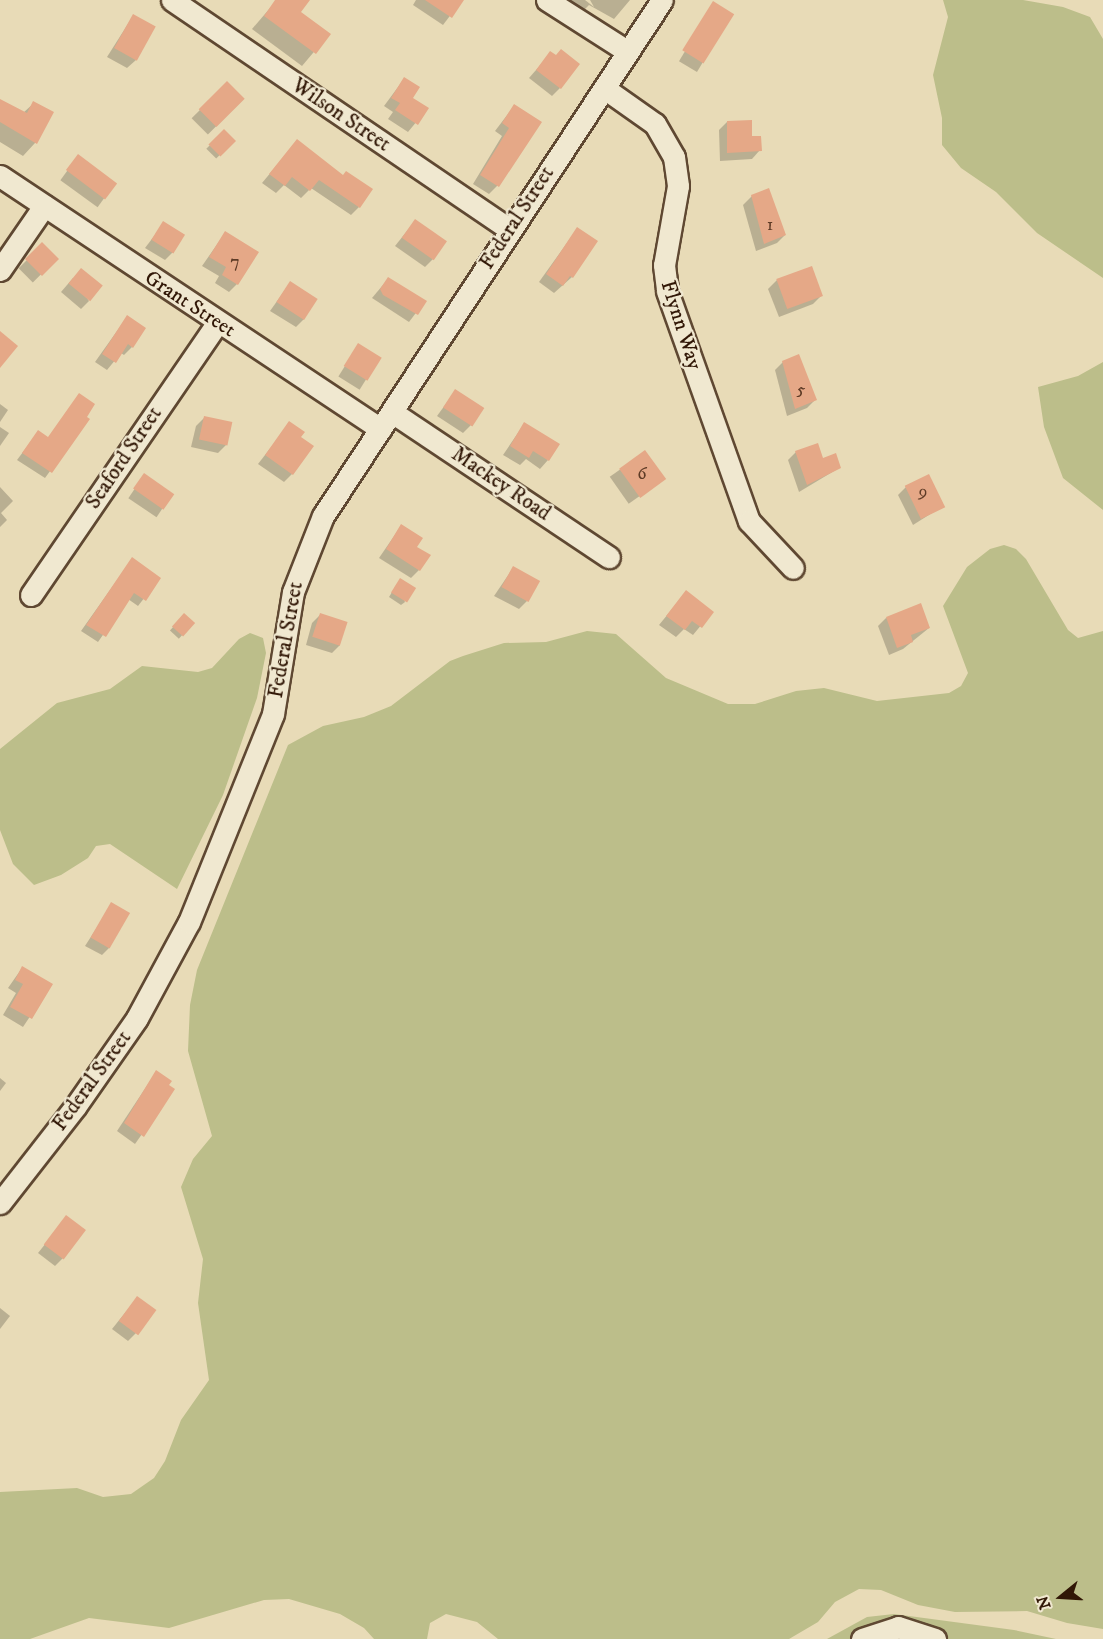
<!DOCTYPE html>
<style>
body{margin:0}
#map{position:relative;width:1103px;height:1639px;overflow:hidden;background:#e8dbb7;font-family:"IM FELL DW Pica",serif}
div>[style]{position:absolute}
.green>*{inset:0;background:#bcbe8a}
.shadow>*{inset:0;background:#0003;transform-origin:0 0}
.building>*{inset:0;background:#e5a887;transform-origin:0 0}
.roads{filter:drop-shadow(2px 0 #5f4832) drop-shadow(-2px 0 #5f4832) drop-shadow(0 2px #5f4832) drop-shadow(0 -2px #5f4832)}
.minor>*{height:21px;margin:-10.5px;padding:0 10.5px;transform-origin:10.5px;border-radius:10.5px;background:#f0e8d0}
span{translate:-50% -50%;white-space:nowrap;text-align:center;line-height:1.15;-webkit-text-stroke:4.5px #f0e8d0;paint-order:stroke}
.number-label{font-size:18px;color:#5e3b26}
.number-label span{-webkit-text-stroke-width:0}
.street-label{font-size:21px;color:#311706}
.north{position:absolute;left:1031px;top:1567px;width:60px;height:60px;-webkit-text-stroke:4px #f0e8d0;paint-order:stroke;rotate:252deg;font-size:16px;font-weight:700;line-height:24px;text-align:center;color:#311706}
.north::after{content:'';display:block;margin:auto;width:21px;height:27px;background:#311706;clip-path:polygon(50% 0,100% 100%,50% 72%,0 100%)}
</style>
<div id="map">
<div class="green">
<i style="clip-path:polygon(943px 0,1023px 0,1063px 7px,1090px 17px,1103px 39px,1103px 278px,1037px 233px,996px 192px,961px 168px,942px 145px,942px 118px,933px 75px,948px 17px)"></i>
<i style="clip-path:polygon(1103px 362px,1103px 510px,1063px 478px,1044px 427px,1038px 387px,1078px 376px)"></i>
<i style="clip-path:polygon(1004px 545px,1016px 549px,1026px 559px,1068px 630px,1078px 638px,1103px 631px,1103px 1629px,1067px 1623px,1027px 1611px,955px 1612px,918px 1605px,881px 1590px,859px 1589px,835px 1602px,818px 1622px,789px 1639px,498px 1639px,477px 1622px,446px 1614px,430px 1623px,427px 1639px,374px 1639px,364px 1628px,340px 1614px,289px 1599px,264px 1600px,169px 1628px,89px 1618px,30px 1639px,0 1639px,0 1492px,77px 1488px,103px 1497px,131px 1494px,154px 1478px,165px 1461px,181px 1420px,209px 1380px,198px 1303px,203px 1259px,181px 1187px,193px 1159px,212px 1136px,188px 1051px,190px 1005px,197px 970px,288px 745px,323px 726px,364px 717px,391px 706px,450px 661px,463px 656px,504px 643px,546px 642px,587px 631px,616px 634px,666px 678px,728px 704px,755px 704px,796px 691px,824px 688px,877px 701px,949px 693px,961px 686px,968px 673px,943px 606px,967px 567px,990px 549px)"></i>
<i style="clip-path:polygon(250px 633px,263px 638px,266px 653px,257px 698px,223px 795px,177px 889px,110px 844px,96px 846px,88px 858px,61px 875px,34px 885px,13px 864px,0 830px,0 749px,57px 703px,110px 689px,142px 666px,198px 672px,212px 668px,239px 639px)"></i>
<i style="clip-path:polygon(894px 1614px,1014px 1630px,1056px 1639px,827px 1639px,867px 1617px)"></i>
</div>
<div class="shadow">
<i style="clip-path:polygon(277px 0,329px 34px,302px 66px,252px 29px)"></i>
<i style="clip-path:polygon(416px 0,462px 0,443px 25px,413px 5px)"></i>
<i style="clip-path:polygon(559px 0,585px 0,594px 7px,590px 0,630px 0,614px 19px,589px 5px,579px 15px)"></i>
<i style="left:714px;top:3px;width:21px;height:68px;rotate:31deg"></i>
<i style="clip-path:polygon(133px 16px,136px 60px,127px 68px,107px 57px)"></i>
<i style="clip-path:polygon(551px 53px,560px 88px,552px 96px,529px 78px)"></i>
<i style="clip-path:polygon(404px 79px,411px 98px,427px 109px,408px 132px,388px 119px,393px 112px,384px 106px)"></i>
<i style="left:227px;top:83px;width:23px;height:50px;rotate:45deg"></i>
<i style="clip-path:polygon(0 101px,23px 113px,34px 103px,52px 112px,35px 143px,23px 156px,0 142px)"></i>
<i style="clip-path:polygon(514px 106px,497px 186px,489px 194px,473px 184px,502px 136px,495px 131px)"></i>
<i style="clip-path:polygon(727px 122px,760px 150px,752px 159px,720px 161px,719px 130px)"></i>
<i style="left:224px;top:131px;width:14px;height:25px;rotate:45deg"></i>
<i style="clip-path:polygon(297px 141px,359px 207px,351px 215px,311px 188px,301px 198px,284px 185px,276px 193px,262px 183px)"></i>
<i style="left:78px;top:156px;width:46px;height:30px;rotate:36deg"></i>
<i style="clip-path:polygon(752px 196px,785px 235px,777px 243px,756px 251px,743px 205px)"></i>
<i style="clip-path:polygon(415px 221px,433px 259px,425px 267px,395px 246px)"></i>
<i style="clip-path:polygon(164px 223px,173px 252px,165px 260px,145px 248px)"></i>
<i style="clip-path:polygon(577px 229px,572px 277px,554px 293px,539px 282px)"></i>
<i style="clip-path:polygon(225px 233px,237px 284px,229px 292px,215px 283px,219px 276px,202px 266px)"></i>
<i style="left:42px;top:245px;width:20px;height:33px;rotate:45deg"></i>
<i style="clip-path:polygon(811px 268px,821px 296px,813px 304px,779px 317px,768px 289px,777px 280px)"></i>
<i style="clip-path:polygon(73px 278px,89px 301px,81px 309px,61px 292px)"></i>
<i style="clip-path:polygon(388px 279px,425px 301px,409px 322px,372px 298px)"></i>
<i style="clip-path:polygon(290px 283px,304px 319px,296px 327px,270px 311px)"></i>
<i style="clip-path:polygon(127px 317px,132px 347px,124px 355px,121px 353px,107px 370px,95px 362px)"></i>
<i style="left:358px;top:345px;width:25px;height:37px;rotate:32deg"></i>
<i style="clip-path:polygon(783px 362px,815px 400px,807px 408px,787px 416px,775px 370px)"></i>
<i style="clip-path:polygon(456px 390px,471px 425px,463px 433px,437px 416px)"></i>
<i style="clip-path:polygon(0 404px,8px 410px,0 422px)"></i>
<i style="clip-path:polygon(85px 417px,88px 419px,45px 478px,17px 460px,38px 432px,47px 438px)"></i>
<i style="clip-path:polygon(205px 417px,226px 445px,218px 453px,191px 447px,196px 426px)"></i>
<i style="clip-path:polygon(290px 423px,299px 438px,292px 474px,284px 482px,258px 464px)"></i>
<i style="clip-path:polygon(524px 424px,548px 460px,540px 469px,526px 459px,520px 465px,503px 455px)"></i>
<i style="clip-path:polygon(0 427px,9px 433px,0 446px)"></i>
<i style="left:645px;top:452px;width:33px;height:43px;rotate:55deg"></i>
<i style="clip-path:polygon(796px 452px,822px 460px,839px 468px,799px 492px,788px 460px)"></i>
<i style="left:144px;top:475px;width:34px;height:28px;rotate:34deg"></i>
<i style="clip-path:polygon(0 487px,13px 501px,1px 513px,7px 520px,0 527px)"></i>
<i style="clip-path:polygon(906px 487px,943px 506px,913px 525px,898px 495px)"></i>
<i style="clip-path:polygon(401px 526px,415px 547px,419px 570px,411px 578px,379px 558px)"></i>
<i style="clip-path:polygon(132px 559px,159px 579px,138px 606px,128px 599px,98px 642px,81px 631px)"></i>
<i style="clip-path:polygon(513px 568px,527px 601px,519px 609px,494px 596px)"></i>
<i style="clip-path:polygon(397px 584px,405px 602px,401px 605px,389px 597px)"></i>
<i style="clip-path:polygon(686px 592px,712px 612px,693px 635px,684px 629px,676px 637px,659px 625px)"></i>
<i style="left:184px;top:615px;width:12px;height:21px;rotate:42deg"></i>
<i style="clip-path:polygon(320px 615px,340px 645px,332px 653px,306px 645px,312px 623px)"></i>
<i style="clip-path:polygon(886px 618px,929px 628px,903px 649px,889px 655px,878px 626px)"></i>
<i style="clip-path:polygon(112px 904px,110px 947px,102px 955px,85px 946px)"></i>
<i style="clip-path:polygon(22px 968px,51px 985px,23px 1027px,3px 1015px,16px 993px,8px 988px)"></i>
<i style="clip-path:polygon(156px 1072px,173px 1090px,135px 1144px,117px 1131px)"></i>
<i style="clip-path:polygon(0 1078px,6px 1083px,0 1091px)"></i>
<i style="clip-path:polygon(67px 1217px,63px 1258px,55px 1266px,38px 1253px)"></i>
<i style="clip-path:polygon(137px 1298px,136px 1333px,128px 1341px,112px 1329px)"></i>
<i style="clip-path:polygon(0 1308px,10px 1316px,0 1329px)"></i>
</div>
<div class="building">
<i style="clip-path:polygon(275px 0,310px 0,301px 12px,331px 34px,316px 54px,264px 16px)"></i>
<i style="clip-path:polygon(425px 0,464px 0,452px 18px)"></i>
<i style="left:713px;top:1px;width:25px;height:58px;rotate:32deg"></i>
<i style="left:133px;top:14px;width:26px;height:39px;rotate:29deg"></i>
<i style="clip-path:polygon(561px 49px,580px 64px,561px 89px,536px 70px,550px 51px,556px 55px)"></i>
<i style="clip-path:polygon(404px 77px,420px 87px,413px 98px,429px 108px,418px 125px,395px 110px,400px 103px,391px 98px)"></i>
<i style="left:227px;top:81px;width:25px;height:40px;rotate:45deg"></i>
<i style="clip-path:polygon(0 99px,27px 113px,33px 101px,54px 112px,37px 144px,0 122px)"></i>
<i style="clip-path:polygon(514px 104px,542px 122px,499px 187px,480px 175px,509px 128px,502px 123px)"></i>
<i style="clip-path:polygon(752px 120px,752px 136px,761px 136px,762px 151px,727px 153px,727px 121px)"></i>
<i style="left:224px;top:129px;width:17px;height:22px;rotate:45deg"></i>
<i style="clip-path:polygon(297px 139px,343px 175px,346px 171px,373px 189px,360px 208px,319px 180px,310px 191px,292px 177px,285px 186px,269px 174px)"></i>
<i style="left:78px;top:154px;width:49px;height:20px;rotate:37deg"></i>
<i style="clip-path:polygon(769px 188px,786px 235px,764px 244px,751px 195px)"></i>
<i style="left:415px;top:219px;width:39px;height:23px;rotate:35deg"></i>
<i style="left:163px;top:221px;width:26px;height:22px;rotate:32deg"></i>
<i style="clip-path:polygon(577px 227px,598px 241px,573px 278px,570px 276px,563px 286px,546px 274px)"></i>
<i style="clip-path:polygon(225px 231px,259px 252px,238px 285px,222px 275px,226px 267px,209px 257px)"></i>
<i style="left:42px;top:242px;width:24px;height:24px;rotate:45deg"></i>
<i style="left:812px;top:266px;width:32px;height:38px;rotate:70deg"></i>
<i style="left:81px;top:268px;width:28px;height:20px;rotate:39deg"></i>
<i style="clip-path:polygon(388px 277px,427px 301px,418px 315px,383px 295px,380px 289px)"></i>
<i style="left:290px;top:281px;width:33px;height:25px;rotate:33deg"></i>
<i style="clip-path:polygon(127px 315px,146px 328px,133px 348px,128px 344px,116px 363px,102px 354px)"></i>
<i style="clip-path:polygon(0 331px,18px 346px,0 368px)"></i>
<i style="left:358px;top:343px;width:28px;height:27px;rotate:32deg"></i>
<i style="clip-path:polygon(799px 354px,817px 400px,795px 409px,782px 361px)"></i>
<i style="left:455px;top:389px;width:35px;height:22px;rotate:33deg"></i>
<i style="clip-path:polygon(79px 393px,95px 404px,87px 417px,90px 419px,52px 473px,22px 453px,38px 430px,48px 437px)"></i>
<i style="left:204px;top:416px;width:29px;height:24px;rotate:12deg"></i>
<i style="clip-path:polygon(289px 421px,305px 432px,301px 437px,314px 446px,293px 475px,265px 455px)"></i>
<i style="clip-path:polygon(524px 422px,560px 444px,549px 461px,533px 451px,529px 458px,510px 446px)"></i>
<i style="clip-path:polygon(818px 443px,823px 458px,836px 453px,841px 468px,807px 485px,795px 451px)"></i>
<i style="left:645px;top:450px;width:36px;height:32px;rotate:54deg"></i>
<i style="left:144px;top:473px;width:37px;height:19px;rotate:35deg"></i>
<i style="left:929px;top:474px;width:37px;height:27px;rotate:64deg"></i>
<i style="clip-path:polygon(401px 524px,423px 538px,417px 547px,431px 555px,420px 571px,386px 549px)"></i>
<i style="clip-path:polygon(132px 557px,161px 578px,146px 601px,134px 593px,106px 637px,86px 625px)"></i>
<i style="left:513px;top:566px;width:31px;height:24px;rotate:29deg"></i>
<i style="left:400px;top:578px;width:19px;height:17px;rotate:32deg"></i>
<i style="clip-path:polygon(686px 590px,714px 612px,702px 628px,692px 621px,685px 630px,666px 616px)"></i>
<i style="clip-path:polygon(921px 603px,930px 628px,911px 635px,913px 642px,897px 648px,886px 617px)"></i>
<i style="left:184px;top:613px;width:15px;height:18px;rotate:42deg"></i>
<i style="left:320px;top:613px;width:29px;height:25px;rotate:18deg"></i>
<i style="left:111px;top:902px;width:22px;height:41px;rotate:30deg"></i>
<i style="clip-path:polygon(22px 966px,53px 984px,32px 1019px,10px 1007px,23px 984px,15px 980px)"></i>
<i style="clip-path:polygon(156px 1070px,172px 1081px,169px 1085px,175px 1089px,144px 1137px,124px 1123px)"></i>
<i style="left:66px;top:1215px;width:25px;height:37px;rotate:37deg"></i>
<i style="left:137px;top:1296px;width:24px;height:31px;rotate:36deg"></i>
</div>
<div class="roads">
<div class="minor">
<i style="left:172px;top:0;width:407px;rotate:34.2deg"></i>
<i style="left:547px;top:0;width:95px;rotate:32.5deg"></i>
<i style="left:604px;top:88px;width:62px;rotate:35.2deg"></i>
<i style="left:655px;top:124px;width:38px;rotate:60deg"></i>
<i style="left:674px;top:157px;width:29px;rotate:82deg"></i>
<i style="left:678px;top:186px;width:80px;rotate:100deg"></i>
<i style="left:664px;top:265px;width:26px;rotate:83deg"></i>
<i style="left:667px;top:291px;width:244px;rotate:70.4deg"></i>
<i style="left:749px;top:521px;width:64px;rotate:46.9deg"></i>
<i style="left:0;top:176px;width:457px;rotate:33.6deg"></i>
<i style="left:0;top:270px;width:78px;rotate:-55.5deg"></i>
<i style="left:392px;top:412px;width:261px;rotate:33.8deg"></i>
<i style="left:31px;top:595px;width:331px;rotate:-55.6deg"></i>
<i style="left:0;top:1203px;width:122px;rotate:-52deg"></i>
<i style="left:75px;top:1107px;width:108px;rotate:-55.1deg"></i>
<i style="left:137px;top:1018px;width:109px;rotate:-61.6deg"></i>
<i style="left:189px;top:922px;width:224px;rotate:-68deg"></i>
<i style="left:273px;top:714px;width:124px;rotate:-80.7deg"></i>
<i style="left:293px;top:592px;width:82px;rotate:-68.5deg"></i>
<i style="left:323px;top:516px;width:617px;rotate:-56.7deg"></i>
<i style="left:862px;top:1639px;width:38px;rotate:-18deg"></i>
<i style="left:898px;top:1627px;width:39px;rotate:18deg"></i>
</div>
</div>
<div class="number-label">
<span style="left:770px;top:225px">1</span>
<span style="left:235px;top:262px">7</span>
<span style="left:801px;top:390px">5</span>
<span style="left:642px;top:474px">6</span>
<span style="left:923px;top:492px">9</span>
</div>
<div class="street-label">
<span style="left:341px;top:115px;rotate:34deg">Wilson Street</span>
<span style="left:517px;top:218px;rotate:-57deg">Federal Street</span>
<span style="left:190px;top:304px;rotate:33deg">Grant Street</span>
<span style="left:681px;top:325px;rotate:72deg">Flynn Way</span>
<span style="left:124px;top:458px;rotate:-56deg">Seaford Street</span>
<span style="left:501px;top:484px;rotate:34deg">Mackey Road</span>
<span style="left:286px;top:640px;rotate:-80deg">Federal Street</span>
<span style="left:92px;top:1081px;rotate:-54deg">Federal Street</span>
</div>
<div class="north">N</div>
</div>
